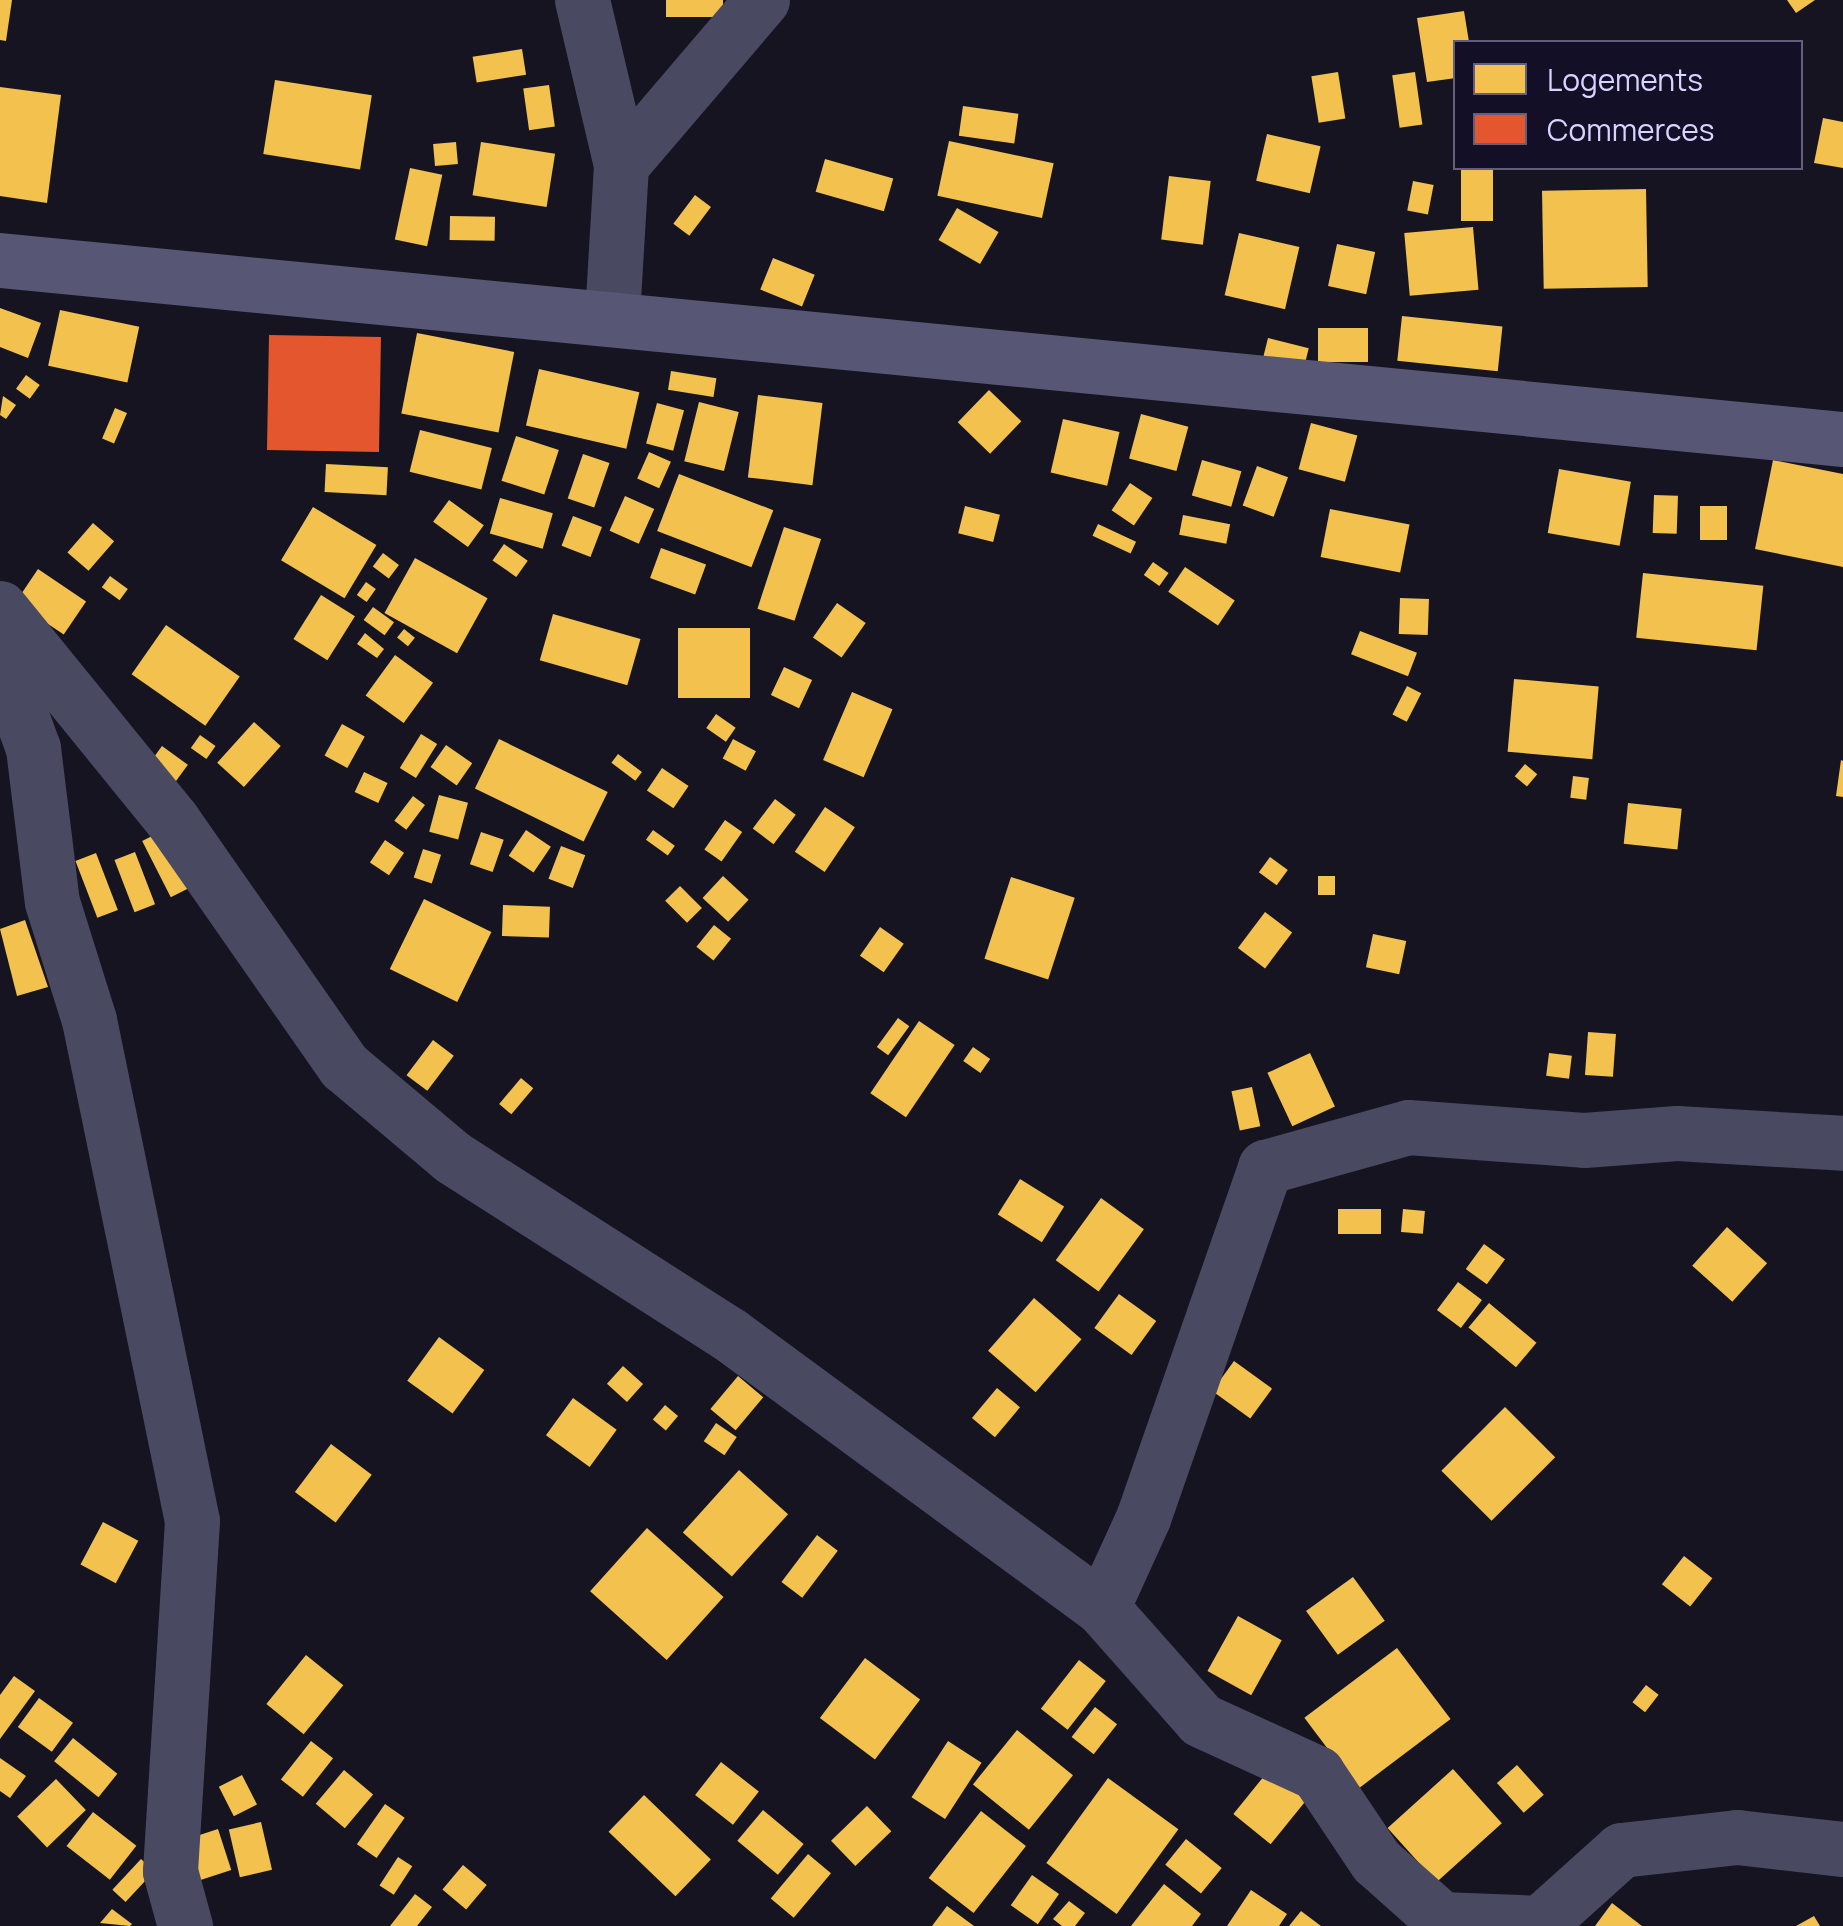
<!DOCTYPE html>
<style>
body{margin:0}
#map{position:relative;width:1843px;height:1926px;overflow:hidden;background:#161421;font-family:Manrope,sans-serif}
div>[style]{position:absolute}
.homes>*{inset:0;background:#f2c14e;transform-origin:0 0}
.shops>*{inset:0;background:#e4572e;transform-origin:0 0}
.street>*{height:55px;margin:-27.5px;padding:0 27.5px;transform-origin:27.5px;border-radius:27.5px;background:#4a4962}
.secondary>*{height:55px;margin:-27.5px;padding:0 27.5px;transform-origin:27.5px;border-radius:27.5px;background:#575674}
span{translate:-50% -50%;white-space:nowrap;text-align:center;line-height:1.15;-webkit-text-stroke:10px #130f26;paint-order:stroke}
.legend{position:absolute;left:1453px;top:40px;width:350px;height:130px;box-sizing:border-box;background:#130f26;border:2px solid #625e7d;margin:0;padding:12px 18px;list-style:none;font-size:30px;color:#d9d4ff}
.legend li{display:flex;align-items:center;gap:20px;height:50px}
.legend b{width:50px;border:2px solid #625e7d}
</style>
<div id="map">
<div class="homes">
<i style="clip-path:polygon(0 0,12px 0,6px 41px,0 40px)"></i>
<i style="left:666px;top:0;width:57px;height:17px"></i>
<i style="clip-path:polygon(1787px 0,1815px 0,1796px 13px)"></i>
<i style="clip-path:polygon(1464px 11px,1469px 42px,1456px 42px,1456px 78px,1427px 82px,1417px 18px)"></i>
<i style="left:522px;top:49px;width:26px;height:50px;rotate:81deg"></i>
<i style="left:1338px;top:72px;width:47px;height:27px;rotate:81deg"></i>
<i style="left:1415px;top:72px;width:53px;height:23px;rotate:82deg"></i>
<i style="left:275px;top:80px;width:98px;height:75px;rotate:9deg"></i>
<i style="left:549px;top:85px;width:42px;height:26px;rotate:82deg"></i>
<i style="clip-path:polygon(0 87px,61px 95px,47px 203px,0 196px)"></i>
<i style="left:963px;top:106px;width:56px;height:30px;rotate:8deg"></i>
<i style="clip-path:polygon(1823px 118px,1843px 122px,1843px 168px,1814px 163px)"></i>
<i style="left:1267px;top:134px;width:55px;height:48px;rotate:13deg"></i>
<i style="left:949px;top:141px;width:107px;height:56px;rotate:12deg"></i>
<i style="left:456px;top:142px;width:22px;height:23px;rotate:85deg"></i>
<i style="left:481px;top:142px;width:75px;height:54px;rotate:9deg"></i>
<i style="left:825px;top:159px;width:71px;height:34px;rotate:16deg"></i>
<i style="left:410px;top:168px;width:33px;height:73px;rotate:12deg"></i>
<i style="left:1461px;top:168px;width:32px;height:53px"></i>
<i style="left:1169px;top:176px;width:42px;height:64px;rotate:7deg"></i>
<i style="left:1413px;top:181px;width:21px;height:30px;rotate:11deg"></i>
<i style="left:1646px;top:189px;width:98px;height:104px;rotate:89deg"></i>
<i style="left:695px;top:195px;width:20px;height:36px;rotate:37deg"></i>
<i style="left:957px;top:208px;width:48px;height:37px;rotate:30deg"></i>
<i style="left:450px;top:216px;width:45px;height:24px;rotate:1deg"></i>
<i style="left:1473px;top:227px;width:63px;height:69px;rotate:85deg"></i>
<i style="left:1239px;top:233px;width:62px;height:64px;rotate:13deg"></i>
<i style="left:1337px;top:244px;width:39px;height:43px;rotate:12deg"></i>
<i style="left:773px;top:258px;width:45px;height:34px;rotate:22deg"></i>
<i style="clip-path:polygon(0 308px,41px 323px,28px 358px,0 347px)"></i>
<i style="left:60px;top:310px;width:81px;height:57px;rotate:12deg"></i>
<i style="left:1402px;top:316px;width:101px;height:45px;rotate:6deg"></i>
<i style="left:1318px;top:328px;width:50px;height:34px"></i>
<i style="left:417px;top:333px;width:99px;height:82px;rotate:11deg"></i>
<i style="left:1268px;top:338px;width:42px;height:22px;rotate:14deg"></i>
<i style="left:539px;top:369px;width:103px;height:58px;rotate:13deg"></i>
<i style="left:671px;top:371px;width:46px;height:19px;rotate:9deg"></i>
<i style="left:26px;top:375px;width:17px;height:17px;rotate:36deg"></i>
<i style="left:989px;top:390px;width:45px;height:45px;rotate:44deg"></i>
<i style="left:758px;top:395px;width:65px;height:83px;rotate:7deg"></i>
<i style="clip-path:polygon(3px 396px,16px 405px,6px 419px,0 415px)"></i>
<i style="left:699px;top:402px;width:41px;height:61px;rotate:14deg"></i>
<i style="left:657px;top:403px;width:28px;height:42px;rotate:15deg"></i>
<i style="left:115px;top:408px;width:13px;height:33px;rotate:23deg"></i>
<i style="left:1141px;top:414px;width:49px;height:46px;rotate:15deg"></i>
<i style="left:1063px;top:419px;width:58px;height:55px;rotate:13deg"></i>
<i style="left:1311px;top:423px;width:48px;height:48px;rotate:15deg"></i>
<i style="left:420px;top:430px;width:74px;height:43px;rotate:14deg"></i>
<i style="left:516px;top:436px;width:45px;height:47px;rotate:18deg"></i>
<i style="left:649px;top:452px;width:24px;height:29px;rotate:24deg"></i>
<i style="left:583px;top:454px;width:28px;height:47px;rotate:19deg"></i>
<i style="left:1202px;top:460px;width:41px;height:37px;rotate:16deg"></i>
<i style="clip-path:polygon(1773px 460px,1843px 474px,1843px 567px,1755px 549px)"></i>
<i style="left:326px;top:464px;width:62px;height:28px;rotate:3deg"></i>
<i style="left:1257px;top:466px;width:33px;height:42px;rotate:20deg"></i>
<i style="left:1559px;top:469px;width:73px;height:65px;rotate:10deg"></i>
<i style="left:679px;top:474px;width:101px;height:61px;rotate:21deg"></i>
<i style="left:1130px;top:483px;width:27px;height:33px;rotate:34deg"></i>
<i style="left:1654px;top:495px;width:24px;height:38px;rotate:2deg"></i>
<i style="left:625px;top:496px;width:32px;height:38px;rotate:24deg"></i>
<i style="left:500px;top:498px;width:55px;height:37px;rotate:16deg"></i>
<i style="left:449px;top:500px;width:43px;height:27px;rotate:36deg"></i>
<i style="left:965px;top:506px;width:36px;height:28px;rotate:14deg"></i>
<i style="left:1700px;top:506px;width:27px;height:34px"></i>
<i style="left:313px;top:507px;width:74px;height:62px;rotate:31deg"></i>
<i style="left:1330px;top:509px;width:81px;height:49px;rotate:11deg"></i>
<i style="left:1183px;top:515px;width:48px;height:20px;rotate:11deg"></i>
<i style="left:573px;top:516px;width:31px;height:32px;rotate:21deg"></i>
<i style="left:93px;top:523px;width:28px;height:39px;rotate:41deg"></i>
<i style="left:1098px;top:524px;width:42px;height:13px;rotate:25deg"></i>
<i style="left:784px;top:527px;width:39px;height:86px;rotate:18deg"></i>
<i style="left:504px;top:544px;width:29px;height:20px;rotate:35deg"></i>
<i style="left:661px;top:548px;width:48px;height:32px;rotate:20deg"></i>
<i style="left:383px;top:553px;width:20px;height:17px;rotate:37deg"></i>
<i style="left:415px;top:558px;width:83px;height:63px;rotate:29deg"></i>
<i style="left:1153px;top:562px;width:19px;height:16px;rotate:35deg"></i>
<i style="left:1185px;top:567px;width:60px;height:30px;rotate:34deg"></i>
<i style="left:38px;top:569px;width:58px;height:40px;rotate:34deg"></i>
<i style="left:1643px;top:573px;width:121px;height:65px;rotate:6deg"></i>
<i style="left:110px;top:576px;width:22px;height:14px;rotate:36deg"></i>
<i style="left:366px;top:582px;width:12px;height:16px;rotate:35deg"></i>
<i style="left:321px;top:595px;width:40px;height:52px;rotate:32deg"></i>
<i style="left:1400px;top:598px;width:29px;height:36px;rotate:2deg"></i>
<i style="left:837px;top:603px;width:35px;height:42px;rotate:35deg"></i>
<i style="left:373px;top:607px;width:26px;height:16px;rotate:36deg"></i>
<i style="left:553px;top:614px;width:91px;height:48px;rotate:16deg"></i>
<i style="left:166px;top:625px;width:90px;height:60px;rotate:35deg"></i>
<i style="left:678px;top:628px;width:72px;height:70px"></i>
<i style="left:404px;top:629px;width:14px;height:11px;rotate:39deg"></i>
<i style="left:1360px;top:631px;width:61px;height:25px;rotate:21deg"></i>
<i style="clip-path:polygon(365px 633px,384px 649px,377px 658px,357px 644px)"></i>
<i style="left:395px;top:655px;width:47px;height:50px;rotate:36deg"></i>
<i style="left:784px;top:667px;width:31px;height:31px;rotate:25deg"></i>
<i style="left:1514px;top:679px;width:85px;height:73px;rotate:5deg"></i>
<i style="left:1407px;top:686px;width:16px;height:32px;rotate:27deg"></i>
<i style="left:852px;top:692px;width:44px;height:74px;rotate:23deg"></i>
<i style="left:716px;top:714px;width:24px;height:17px;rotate:35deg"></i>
<i style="left:254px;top:722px;width:36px;height:55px;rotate:42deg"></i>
<i style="left:342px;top:724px;width:26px;height:36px;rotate:29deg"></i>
<i style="left:421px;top:734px;width:19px;height:40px;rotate:32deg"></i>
<i style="left:200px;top:735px;width:19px;height:16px;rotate:35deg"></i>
<i style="left:499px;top:739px;width:121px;height:55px;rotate:26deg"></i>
<i style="left:733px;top:739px;width:26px;height:22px;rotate:28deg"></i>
<i style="left:446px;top:745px;width:32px;height:27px;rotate:35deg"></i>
<i style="left:162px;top:746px;width:32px;height:22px;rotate:36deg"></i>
<i style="left:618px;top:754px;width:30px;height:11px;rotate:37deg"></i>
<i style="clip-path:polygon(1841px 760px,1843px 761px,1843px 797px,1836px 796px)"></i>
<i style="left:1525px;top:764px;width:16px;height:16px;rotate:40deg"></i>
<i style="left:662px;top:768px;width:32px;height:27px;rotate:34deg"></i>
<i style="left:364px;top:772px;width:26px;height:22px;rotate:25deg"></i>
<i style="left:1573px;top:776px;width:16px;height:22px;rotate:7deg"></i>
<i style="left:439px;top:795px;width:30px;height:38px;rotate:15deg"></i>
<i style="left:413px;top:796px;width:15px;height:31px;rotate:37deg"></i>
<i style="left:775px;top:799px;width:26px;height:37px;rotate:37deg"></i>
<i style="left:1628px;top:803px;width:54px;height:41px;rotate:6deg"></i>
<i style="left:825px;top:807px;width:36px;height:54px;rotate:34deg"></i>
<i style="left:725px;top:820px;width:21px;height:36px;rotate:35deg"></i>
<i style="left:526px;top:830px;width:30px;height:31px;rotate:34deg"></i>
<i style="left:653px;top:830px;width:27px;height:12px;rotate:36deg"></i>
<i style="left:160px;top:832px;width:63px;height:20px;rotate:63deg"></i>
<i style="left:481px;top:832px;width:24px;height:34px;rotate:19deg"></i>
<i style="left:385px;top:840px;width:23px;height:27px;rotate:34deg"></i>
<i style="left:561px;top:846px;width:26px;height:35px;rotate:21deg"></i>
<i style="left:423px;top:849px;width:19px;height:30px;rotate:18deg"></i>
<i style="left:135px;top:852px;width:56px;height:22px;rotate:69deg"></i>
<i style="left:96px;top:853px;width:61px;height:22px;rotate:69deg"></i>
<i style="left:1270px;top:857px;width:22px;height:19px;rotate:36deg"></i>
<i style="left:723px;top:876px;width:35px;height:30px;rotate:43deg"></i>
<i style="left:1318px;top:876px;width:17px;height:19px"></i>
<i style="left:1011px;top:877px;width:67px;height:86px;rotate:18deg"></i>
<i style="left:680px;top:886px;width:31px;height:21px;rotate:45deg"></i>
<i style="left:424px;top:899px;width:75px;height:78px;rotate:26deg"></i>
<i style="left:503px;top:905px;width:47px;height:31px;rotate:2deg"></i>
<i style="left:1265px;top:912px;width:34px;height:45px;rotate:37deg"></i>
<i style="clip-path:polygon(25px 920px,48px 987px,17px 996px,0 929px)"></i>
<i style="left:714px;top:925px;width:22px;height:28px;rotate:39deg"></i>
<i style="left:880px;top:927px;width:29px;height:35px;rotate:35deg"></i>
<i style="left:1373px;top:934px;width:34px;height:34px;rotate:12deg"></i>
<i style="left:898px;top:1018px;width:14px;height:36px;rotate:36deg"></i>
<i style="left:919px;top:1021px;width:43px;height:87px;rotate:34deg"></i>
<i style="left:1588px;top:1032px;width:28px;height:43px;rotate:4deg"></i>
<i style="left:433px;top:1040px;width:26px;height:44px;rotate:37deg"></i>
<i style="left:973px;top:1047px;width:21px;height:17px;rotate:35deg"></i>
<i style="left:1310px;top:1053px;width:59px;height:47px;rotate:65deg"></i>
<i style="left:1549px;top:1053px;width:23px;height:23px;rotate:7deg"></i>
<i style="left:521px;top:1078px;width:16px;height:34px;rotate:40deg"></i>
<i style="left:1252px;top:1087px;width:40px;height:21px;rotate:78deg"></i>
<i style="left:1020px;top:1179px;width:52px;height:42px;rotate:32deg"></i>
<i style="left:1101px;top:1198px;width:53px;height:77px;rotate:36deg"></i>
<i style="left:1338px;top:1209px;width:43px;height:25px"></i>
<i style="left:1403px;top:1209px;width:22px;height:23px;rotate:5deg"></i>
<i style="left:1727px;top:1227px;width:54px;height:52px;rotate:42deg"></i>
<i style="left:1484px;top:1244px;width:26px;height:31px;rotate:36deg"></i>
<i style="left:1458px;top:1282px;width:30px;height:35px;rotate:37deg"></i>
<i style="left:1119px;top:1294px;width:46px;height:42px;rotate:36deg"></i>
<i style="left:1034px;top:1298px;width:63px;height:70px;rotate:41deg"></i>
<i style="left:1489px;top:1303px;width:62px;height:32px;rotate:40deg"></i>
<i style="left:439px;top:1337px;width:56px;height:54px;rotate:36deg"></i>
<i style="left:1234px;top:1361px;width:47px;height:37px;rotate:36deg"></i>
<i style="left:623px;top:1366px;width:27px;height:24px;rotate:42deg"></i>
<i style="left:738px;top:1376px;width:33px;height:43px;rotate:40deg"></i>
<i style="left:997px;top:1388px;width:30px;height:39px;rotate:40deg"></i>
<i style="left:573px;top:1398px;width:54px;height:46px;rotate:36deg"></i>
<i style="left:665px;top:1405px;width:17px;height:19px;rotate:40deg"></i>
<i style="left:1505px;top:1407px;width:71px;height:90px;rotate:45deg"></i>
<i style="left:716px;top:1423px;width:25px;height:22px;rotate:34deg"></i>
<i style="left:331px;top:1444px;width:51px;height:60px;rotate:37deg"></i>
<i style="left:739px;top:1470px;width:66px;height:84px;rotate:42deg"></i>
<i style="left:103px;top:1522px;width:40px;height:48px;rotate:28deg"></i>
<i style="left:647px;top:1528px;width:103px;height:85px;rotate:42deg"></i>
<i style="left:817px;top:1535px;width:26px;height:59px;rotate:37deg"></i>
<i style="left:1684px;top:1556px;width:36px;height:36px;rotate:38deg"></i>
<i style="left:1353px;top:1577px;width:54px;height:58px;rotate:54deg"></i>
<i style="left:1238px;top:1616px;width:50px;height:63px;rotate:29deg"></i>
<i style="left:1397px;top:1648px;width:89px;height:116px;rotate:53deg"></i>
<i style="left:306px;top:1655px;width:48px;height:63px;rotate:39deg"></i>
<i style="left:865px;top:1658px;width:69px;height:75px;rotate:37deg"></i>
<i style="left:1079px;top:1660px;width:34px;height:62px;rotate:38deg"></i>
<i style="clip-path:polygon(14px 1676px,35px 1691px,0 1739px,0 1695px)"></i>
<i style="left:1646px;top:1685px;width:16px;height:22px;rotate:38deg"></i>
<i style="left:39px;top:1698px;width:42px;height:36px;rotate:36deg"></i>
<i style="left:1095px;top:1707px;width:28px;height:38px;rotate:38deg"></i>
<i style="left:1017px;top:1730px;width:72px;height:70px;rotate:39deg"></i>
<i style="left:73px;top:1738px;width:57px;height:30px;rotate:39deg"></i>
<i style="left:311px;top:1741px;width:28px;height:49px;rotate:38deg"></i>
<i style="left:948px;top:1741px;width:40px;height:67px;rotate:33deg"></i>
<i style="clip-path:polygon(0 1758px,26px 1776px,10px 1798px,0 1791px)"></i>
<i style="left:721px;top:1762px;width:48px;height:42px;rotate:38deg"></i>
<i style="left:1273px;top:1765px;width:48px;height:63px;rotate:39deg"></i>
<i style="left:1517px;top:1765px;width:40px;height:27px;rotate:48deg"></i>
<i style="left:1453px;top:1769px;width:73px;height:88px;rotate:48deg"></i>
<i style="left:344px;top:1770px;width:38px;height:44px;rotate:40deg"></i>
<i style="left:242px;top:1775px;width:33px;height:26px;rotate:63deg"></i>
<i style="left:1108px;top:1778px;width:87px;height:105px;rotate:36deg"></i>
<i style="left:56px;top:1779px;width:43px;height:54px;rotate:46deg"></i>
<i style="left:644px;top:1795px;width:93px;height:51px;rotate:44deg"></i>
<i style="left:385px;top:1804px;width:24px;height:49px;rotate:35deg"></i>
<i style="left:867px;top:1806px;width:35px;height:50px;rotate:46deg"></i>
<i style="left:763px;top:1810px;width:53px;height:40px;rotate:40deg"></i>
<i style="left:981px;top:1811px;width:57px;height:85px;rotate:38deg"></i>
<i style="left:93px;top:1812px;width:55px;height:43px;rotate:38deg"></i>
<i style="left:261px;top:1822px;width:49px;height:33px;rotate:77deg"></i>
<i style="left:218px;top:1829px;width:43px;height:38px;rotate:72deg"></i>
<i style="left:1186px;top:1839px;width:46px;height:33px;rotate:39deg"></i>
<i style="left:808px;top:1854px;width:30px;height:58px;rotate:40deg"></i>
<i style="left:398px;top:1857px;width:17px;height:34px;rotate:33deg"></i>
<i style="left:141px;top:1859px;width:18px;height:42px;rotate:43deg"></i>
<i style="left:463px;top:1865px;width:31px;height:32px;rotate:40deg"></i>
<i style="left:1032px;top:1875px;width:33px;height:37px;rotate:35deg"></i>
<i style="clip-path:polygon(1164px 1884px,1201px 1914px,1192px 1926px,1131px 1926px)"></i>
<i style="clip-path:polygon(1251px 1890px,1287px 1914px,1279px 1926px,1227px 1926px)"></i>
<i style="clip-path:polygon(415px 1894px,432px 1907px,417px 1926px,390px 1926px)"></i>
<i style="clip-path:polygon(1069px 1901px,1085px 1913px,1075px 1926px,1062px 1926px,1053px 1919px)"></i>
<i style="clip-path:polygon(1612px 1903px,1642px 1926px,1595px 1926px)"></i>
<i style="clip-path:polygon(947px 1906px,974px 1926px,932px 1926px)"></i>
<i style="clip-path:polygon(112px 1909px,132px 1924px,130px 1926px,100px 1923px)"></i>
<i style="clip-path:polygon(1301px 1911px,1321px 1926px,1289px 1926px)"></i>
<i style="clip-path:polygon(1814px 1916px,1820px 1926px,1796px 1926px)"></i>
</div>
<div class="shops">
<i style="left:269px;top:335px;width:112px;height:115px;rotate:1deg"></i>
</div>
<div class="street">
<i style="left:582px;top:0;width:170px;rotate:76.7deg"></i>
<i style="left:621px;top:165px;width:153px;rotate:93.4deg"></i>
<i style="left:621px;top:165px;width:217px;rotate:-49.5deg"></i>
<i style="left:0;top:608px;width:274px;rotate:50.9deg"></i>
<i style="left:173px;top:821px;width:299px;rotate:55.1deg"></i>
<i style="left:344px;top:1066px;width:141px;rotate:40.1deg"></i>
<i style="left:452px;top:1157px;width:329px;rotate:32.6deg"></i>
<i style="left:729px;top:1334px;width:463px;rotate:36.3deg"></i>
<i style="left:1102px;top:1608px;width:149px;rotate:48.5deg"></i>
<i style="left:1201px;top:1720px;width:128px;rotate:24.6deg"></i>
<i style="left:1317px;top:1773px;width:106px;rotate:56.2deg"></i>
<i style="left:1376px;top:1861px;width:87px;rotate:41.7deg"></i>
<i style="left:1441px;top:1919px;width:99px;rotate:2.3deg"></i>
<i style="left:1540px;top:1923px;width:109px;rotate:-42deg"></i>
<i style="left:1621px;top:1850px;width:117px;rotate:-6.4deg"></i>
<i style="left:1737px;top:1837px;width:107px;rotate:6.5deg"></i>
<i style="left:0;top:658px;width:96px;rotate:69.9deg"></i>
<i style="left:33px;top:748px;width:155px;rotate:83deg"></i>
<i style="left:52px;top:902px;width:124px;rotate:72.6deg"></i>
<i style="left:89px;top:1020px;width:511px;rotate:78.38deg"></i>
<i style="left:192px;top:1521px;width:351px;rotate:93.6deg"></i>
<i style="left:170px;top:1871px;width:57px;rotate:74.7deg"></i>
<i style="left:1102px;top:1608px;width:99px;rotate:-65.5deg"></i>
<i style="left:1143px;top:1518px;width:372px;rotate:-70.8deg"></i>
<i style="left:1265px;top:1167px;width:148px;rotate:-15.6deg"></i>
<i style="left:1408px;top:1127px;width:176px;rotate:4.2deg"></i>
<i style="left:1584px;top:1140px;width:93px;rotate:-4.3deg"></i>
<i style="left:1677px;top:1133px;width:166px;rotate:3.4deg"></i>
</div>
<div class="secondary">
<i style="left:0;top:260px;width:1852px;rotate:5.55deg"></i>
</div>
<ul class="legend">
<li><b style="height:28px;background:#f2c14e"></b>Logements</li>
<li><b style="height:28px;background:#e4572e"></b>Commerces</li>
</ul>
</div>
